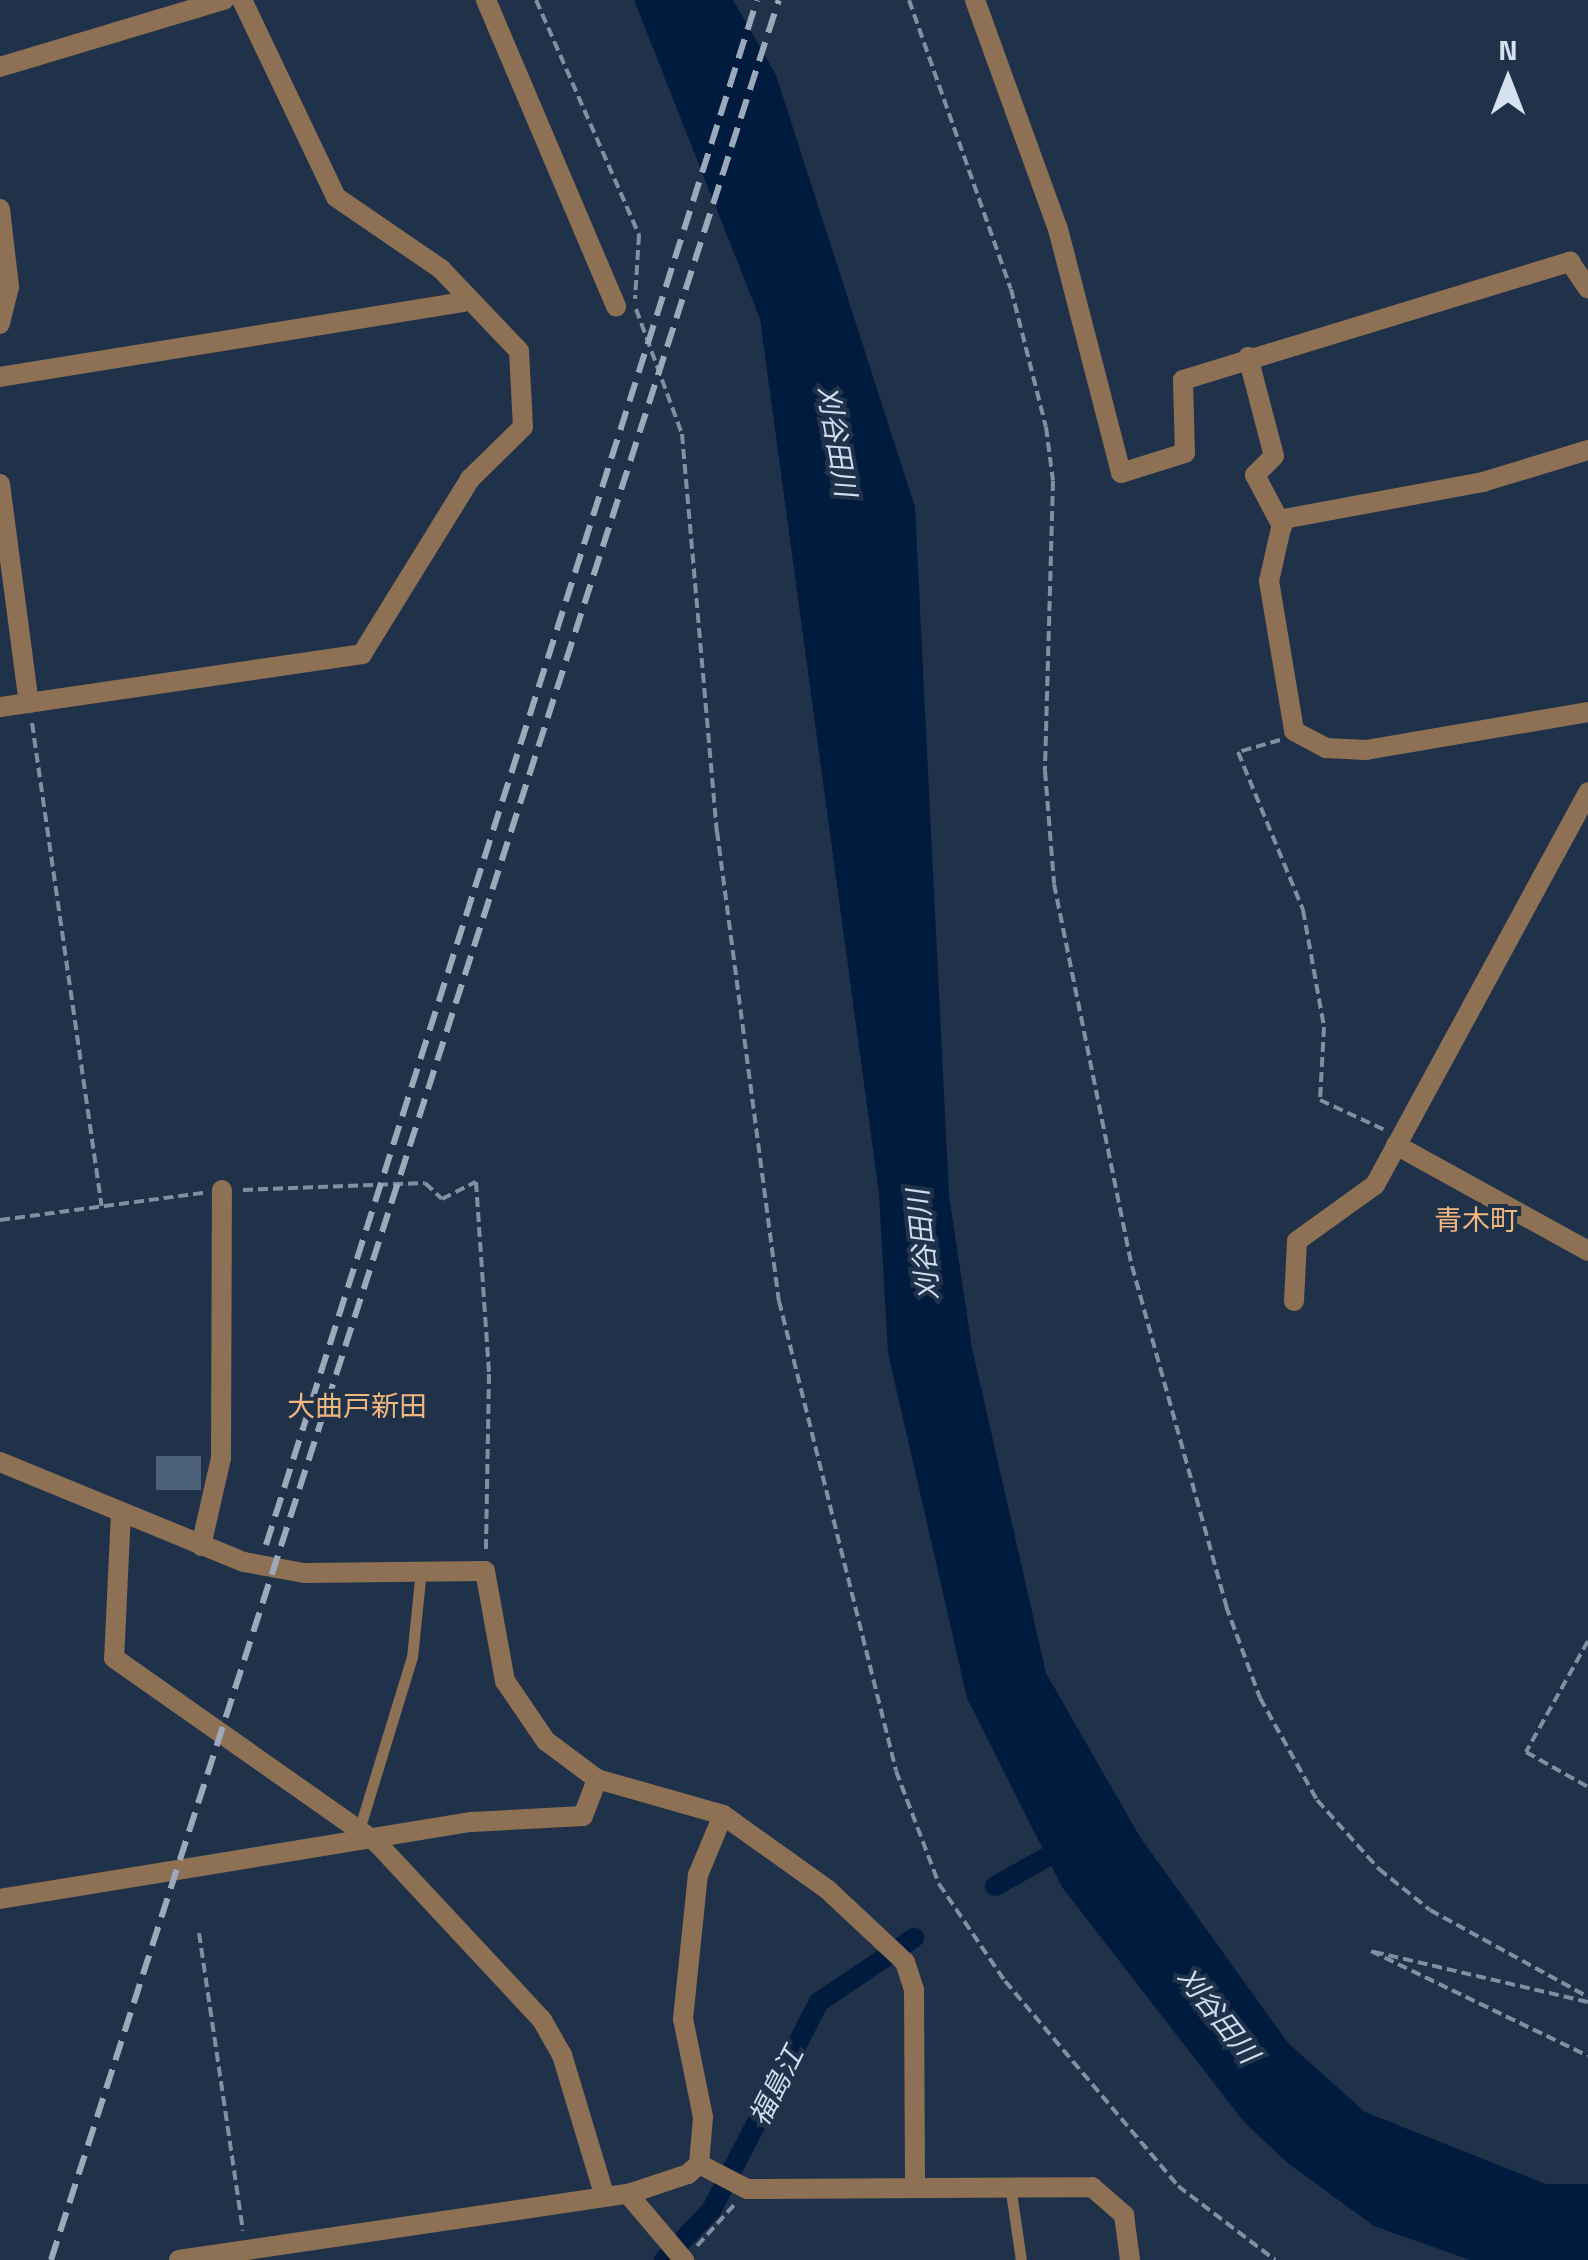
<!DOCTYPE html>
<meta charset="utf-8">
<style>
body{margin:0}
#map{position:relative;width:1588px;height:2260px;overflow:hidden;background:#203249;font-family:"Titillium Web","Noto Sans JP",sans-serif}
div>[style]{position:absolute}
.water>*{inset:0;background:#001b3d}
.canal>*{height:20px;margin:-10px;padding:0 10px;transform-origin:10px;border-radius:10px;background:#001b3d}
.building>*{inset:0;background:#4c5f79;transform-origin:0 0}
.path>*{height:4px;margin-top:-2px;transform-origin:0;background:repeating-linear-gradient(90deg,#818fa2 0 10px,transparent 0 15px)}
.lane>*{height:11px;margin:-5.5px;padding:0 5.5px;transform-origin:5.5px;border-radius:5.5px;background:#8e7054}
.street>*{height:20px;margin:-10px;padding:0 10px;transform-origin:10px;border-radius:10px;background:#8e7054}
.rail>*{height:6px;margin-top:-3px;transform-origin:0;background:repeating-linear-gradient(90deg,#9ca9bb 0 20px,transparent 0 30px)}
span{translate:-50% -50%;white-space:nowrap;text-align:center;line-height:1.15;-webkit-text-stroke:8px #203249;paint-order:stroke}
.water-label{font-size:28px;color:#ceddf0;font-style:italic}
.neighbourhood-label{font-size:28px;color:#f2b77e}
.north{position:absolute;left:1458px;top:30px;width:100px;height:100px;-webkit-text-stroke:8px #203249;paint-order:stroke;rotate:0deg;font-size:28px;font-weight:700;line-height:40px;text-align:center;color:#d6e1f0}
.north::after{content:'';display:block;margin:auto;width:35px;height:45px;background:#d6e1f0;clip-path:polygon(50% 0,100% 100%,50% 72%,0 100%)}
</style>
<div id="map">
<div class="water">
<i style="clip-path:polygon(634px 0,733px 0,776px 75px,915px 507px,949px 1196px,972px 1348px,1046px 1673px,1140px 1837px,1288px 2043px,1365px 2112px,1546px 2184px,1588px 2184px,1588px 2260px,1470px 2260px,1374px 2226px,1289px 2164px,1244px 2122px,1062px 1887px,967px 1698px,888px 1353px,879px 1194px,760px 319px)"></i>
</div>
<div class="canal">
<i style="left:995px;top:1886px;width:82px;rotate:-29.1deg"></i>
<i style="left:664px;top:2260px;width:70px;rotate:-46.7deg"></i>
<i style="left:712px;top:2209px;width:233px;rotate:-62.7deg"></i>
<i style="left:819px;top:2002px;width:115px;rotate:-34deg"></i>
</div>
<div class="building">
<i style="left:156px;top:1456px;width:45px;height:34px"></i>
</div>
<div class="path">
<i style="left:536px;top:0;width:257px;rotate:66.3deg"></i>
<i style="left:639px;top:235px;width:64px;rotate:93.6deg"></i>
<i style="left:909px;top:0;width:306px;rotate:70.6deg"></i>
<i style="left:1011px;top:289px;width:142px;rotate:75.8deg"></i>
<i style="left:1046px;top:427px;width:54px;rotate:82.6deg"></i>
<i style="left:1053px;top:481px;width:290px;rotate:91.6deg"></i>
<i style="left:1045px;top:771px;width:113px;rotate:85.4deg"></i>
<i style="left:1054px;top:884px;width:390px;rotate:78.5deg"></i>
<i style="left:1132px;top:1266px;width:353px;rotate:74.5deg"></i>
<i style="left:1226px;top:1606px;width:98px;rotate:69.7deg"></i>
<i style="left:1260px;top:1698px;width:117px;rotate:60.8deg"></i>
<i style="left:1317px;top:1800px;width:93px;rotate:48.1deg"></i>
<i style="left:1379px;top:1869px;width:65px;rotate:38.8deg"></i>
<i style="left:1430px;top:1910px;width:180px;rotate:28.8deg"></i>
<i style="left:636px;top:309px;width:133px;rotate:69.8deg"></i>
<i style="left:682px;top:434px;width:399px;rotate:85deg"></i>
<i style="left:717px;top:831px;width:474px;rotate:82.5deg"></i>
<i style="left:779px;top:1301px;width:484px;rotate:76deg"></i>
<i style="left:896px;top:1771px;width:121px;rotate:69.2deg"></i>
<i style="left:939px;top:1884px;width:117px;rotate:55.8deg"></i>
<i style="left:1005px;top:1981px;width:268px;rotate:49.8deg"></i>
<i style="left:1178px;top:2186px;width:122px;rotate:37.3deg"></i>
<i style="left:32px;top:723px;width:488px;rotate:81.8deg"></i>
<i style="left:1280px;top:740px;width:44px;rotate:164.1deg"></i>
<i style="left:1238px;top:752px;width:171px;rotate:67.6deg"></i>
<i style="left:1303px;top:910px;width:119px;rotate:79.8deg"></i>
<i style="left:1324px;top:1027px;width:73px;rotate:93.1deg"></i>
<i style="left:1320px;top:1100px;width:72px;rotate:24.8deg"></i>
<i style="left:243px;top:1190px;width:182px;rotate:-2.2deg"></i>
<i style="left:425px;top:1183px;width:23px;rotate:43deg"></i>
<i style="left:442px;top:1199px;width:38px;rotate:-27deg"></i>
<i style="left:476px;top:1182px;width:192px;rotate:86.1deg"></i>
<i style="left:489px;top:1374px;width:179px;rotate:91deg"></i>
<i style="left:0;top:1220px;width:205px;rotate:-7.6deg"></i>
<i style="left:1588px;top:1641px;width:127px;rotate:119.2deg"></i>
<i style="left:1526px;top:1752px;width:71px;rotate:29.4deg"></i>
<i style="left:199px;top:1933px;width:301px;rotate:81.6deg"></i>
<i style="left:1588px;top:2002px;width:223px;rotate:-166.8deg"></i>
<i style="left:1371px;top:1951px;width:241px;rotate:25.8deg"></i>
<i style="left:697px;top:2246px;width:57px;rotate:-47.9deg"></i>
</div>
<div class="lane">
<i style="left:359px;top:1830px;width:181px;rotate:-73deg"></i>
<i style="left:412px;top:1657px;width:87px;rotate:-84.1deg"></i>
<i style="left:1010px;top:2185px;width:76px;rotate:81.7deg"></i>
</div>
<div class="street">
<i style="left:486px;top:0;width:333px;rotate:67deg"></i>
<i style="left:975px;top:0;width:244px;rotate:70.1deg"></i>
<i style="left:1058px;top:229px;width:252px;rotate:75.5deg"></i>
<i style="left:1121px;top:473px;width:67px;rotate:-17.4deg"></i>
<i style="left:1185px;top:453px;width:73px;rotate:-91.6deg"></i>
<i style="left:1183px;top:380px;width:405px;rotate:-17deg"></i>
<i style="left:1570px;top:262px;width:32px;rotate:56deg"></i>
<i style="left:0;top:67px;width:234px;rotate:-16.7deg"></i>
<i style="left:0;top:209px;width:79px;rotate:83.4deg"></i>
<i style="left:9px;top:287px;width:38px;rotate:104deg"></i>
<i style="left:1248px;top:357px;width:102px;rotate:75.3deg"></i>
<i style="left:1274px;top:456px;width:27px;rotate:135deg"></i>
<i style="left:1255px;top:475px;width:58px;rotate:62.1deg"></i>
<i style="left:0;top:377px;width:470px;rotate:-9.2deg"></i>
<i style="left:1588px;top:450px;width:110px;rotate:163.1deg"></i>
<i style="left:1483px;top:482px;width:203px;rotate:169.5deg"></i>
<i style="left:1283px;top:519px;width:64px;rotate:102.7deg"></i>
<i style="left:1269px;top:581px;width:152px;rotate:80.5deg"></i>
<i style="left:1294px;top:731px;width:36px;rotate:28deg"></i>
<i style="left:1326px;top:748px;width:40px;rotate:2.9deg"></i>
<i style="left:1366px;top:750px;width:225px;rotate:-9.7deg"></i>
<i style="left:0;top:484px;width:221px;rotate:82.5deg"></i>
<i style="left:0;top:707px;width:366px;rotate:-8.3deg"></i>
<i style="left:362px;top:654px;width:206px;rotate:-58.3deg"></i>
<i style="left:470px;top:479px;width:74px;rotate:-44.5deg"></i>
<i style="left:523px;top:427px;width:76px;rotate:-93deg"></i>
<i style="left:519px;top:351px;width:113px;rotate:-133.6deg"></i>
<i style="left:441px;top:269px;width:127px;rotate:-145.6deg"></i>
<i style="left:336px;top:197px;width:218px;rotate:-115.5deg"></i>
<i style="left:1396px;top:1145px;width:219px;rotate:28.9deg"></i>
<i style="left:1294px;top:1301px;width:60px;rotate:-87.1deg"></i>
<i style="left:1297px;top:1241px;width:96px;rotate:-35.7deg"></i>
<i style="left:1375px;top:1185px;width:447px;rotate:-61.5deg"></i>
<i style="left:0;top:1462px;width:264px;rotate:22.3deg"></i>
<i style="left:244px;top:1562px;width:61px;rotate:10.4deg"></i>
<i style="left:304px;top:1573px;width:181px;rotate:-0.6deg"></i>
<i style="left:485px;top:1571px;width:112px;rotate:79.7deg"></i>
<i style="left:505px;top:1681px;width:73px;rotate:55.7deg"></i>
<i style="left:546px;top:1741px;width:64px;rotate:36.7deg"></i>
<i style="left:597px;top:1779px;width:131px;rotate:15.9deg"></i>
<i style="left:723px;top:1815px;width:129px;rotate:35.5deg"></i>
<i style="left:828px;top:1890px;width:105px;rotate:43.1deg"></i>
<i style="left:905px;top:1962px;width:28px;rotate:72deg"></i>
<i style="left:914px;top:1989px;width:194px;rotate:89.7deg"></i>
<i style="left:121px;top:1512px;width:146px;rotate:92.7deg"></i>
<i style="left:114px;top:1658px;width:322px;rotate:35.1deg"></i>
<i style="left:377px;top:1843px;width:242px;rotate:47deg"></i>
<i style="left:542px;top:2020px;width:40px;rotate:60.3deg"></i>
<i style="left:562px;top:2055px;width:148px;rotate:73.2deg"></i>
<i style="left:201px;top:1546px;width:90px;rotate:-77.2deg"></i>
<i style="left:221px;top:1458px;width:268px;rotate:-89.8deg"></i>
<i style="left:0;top:1899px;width:478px;rotate:-9.3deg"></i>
<i style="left:472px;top:1822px;width:111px;rotate:-3.1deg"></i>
<i style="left:583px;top:1816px;width:40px;rotate:-69deg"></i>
<i style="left:699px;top:2164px;width:54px;rotate:27.5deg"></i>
<i style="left:747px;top:2189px;width:345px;rotate:-0.3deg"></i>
<i style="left:1092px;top:2187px;width:43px;rotate:41.2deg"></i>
<i style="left:1124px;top:2215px;width:45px;rotate:82.4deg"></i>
<i style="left:628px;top:2194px;width:87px;rotate:49.7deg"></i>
<i style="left:179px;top:2260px;width:454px;rotate:-8.4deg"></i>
<i style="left:628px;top:2194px;width:63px;rotate:-18.4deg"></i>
<i style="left:688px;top:2174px;width:15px;rotate:-42deg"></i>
<i style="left:699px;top:2164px;width:47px;rotate:-85.1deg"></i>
<i style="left:703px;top:2117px;width:100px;rotate:-101.5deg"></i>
<i style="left:683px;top:2019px;width:145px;rotate:-84.1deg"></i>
<i style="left:698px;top:1875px;width:65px;rotate:-67.4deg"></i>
</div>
<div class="rail">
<i style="left:266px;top:1545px;width:1621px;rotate:-72.37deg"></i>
<i style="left:51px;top:2260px;width:2374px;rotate:-72.15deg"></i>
</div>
<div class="water-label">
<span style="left:837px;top:441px;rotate:80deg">刈谷田川</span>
<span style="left:923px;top:1245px;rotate:-96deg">刈谷田川</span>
<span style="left:1218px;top:2015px;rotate:52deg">刈谷田川</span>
<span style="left:776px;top:2086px;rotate:-63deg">福島江</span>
</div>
<div class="neighbourhood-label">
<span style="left:1476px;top:1220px">青木町</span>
<span style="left:357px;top:1406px">大曲戸新田</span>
</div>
<div class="north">N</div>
</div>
